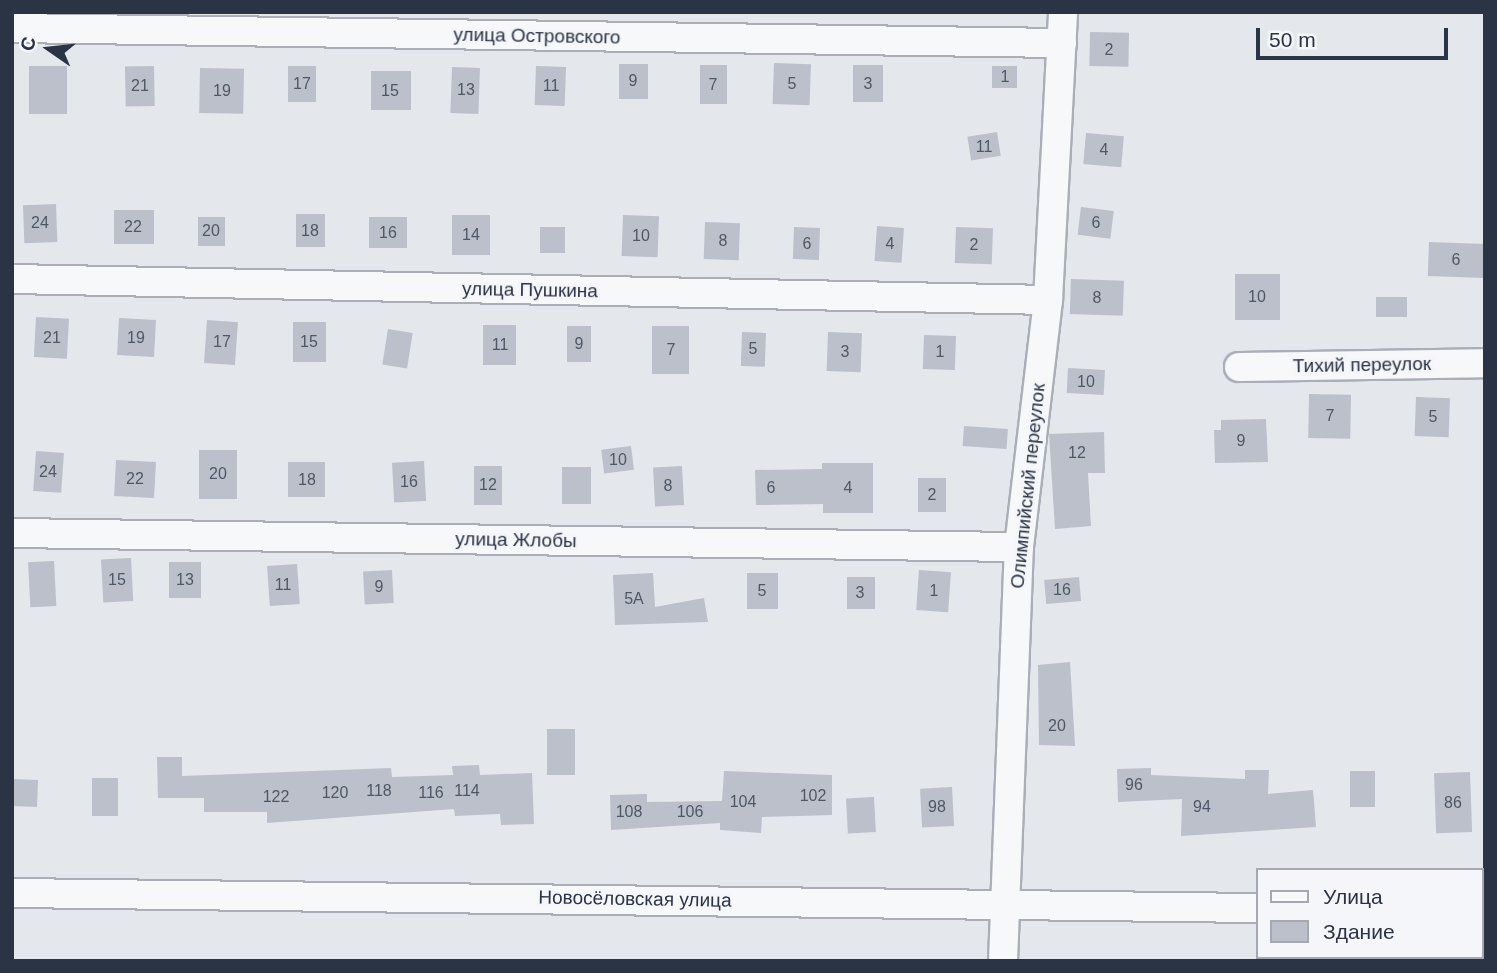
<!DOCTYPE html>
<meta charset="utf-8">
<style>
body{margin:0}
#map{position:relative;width:1497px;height:973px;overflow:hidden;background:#e4e7ec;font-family:Helvetica,sans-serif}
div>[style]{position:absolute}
.building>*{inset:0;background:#bbc0ca;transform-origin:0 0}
.roads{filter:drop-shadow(2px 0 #a9aeb7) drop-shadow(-2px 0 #a9aeb7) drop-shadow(0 2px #a9aeb7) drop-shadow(0 -2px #a9aeb7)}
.street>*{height:28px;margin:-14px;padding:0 14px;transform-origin:14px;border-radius:14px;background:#f7f8fa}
span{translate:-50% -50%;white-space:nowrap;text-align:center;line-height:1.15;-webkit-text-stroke:6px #f4f6f9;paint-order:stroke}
.number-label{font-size:16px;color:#4f5766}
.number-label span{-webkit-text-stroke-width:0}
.street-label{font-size:19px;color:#2b3445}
.frame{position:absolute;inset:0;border:14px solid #2b3445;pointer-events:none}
.legend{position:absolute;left:1256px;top:868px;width:228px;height:91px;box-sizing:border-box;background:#f4f6f9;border:2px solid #a4a8b1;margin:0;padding:9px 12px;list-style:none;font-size:21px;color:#2b3445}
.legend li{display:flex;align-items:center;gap:14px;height:35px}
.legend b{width:35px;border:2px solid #a4a8b1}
.north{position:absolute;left:14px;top:14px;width:70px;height:70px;-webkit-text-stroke:5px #f4f6f9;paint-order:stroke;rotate:284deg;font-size:19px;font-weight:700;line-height:28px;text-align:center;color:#2b3445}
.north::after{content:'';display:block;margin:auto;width:24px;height:32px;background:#2b3445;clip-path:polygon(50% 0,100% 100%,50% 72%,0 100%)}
.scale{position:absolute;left:1256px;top:28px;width:192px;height:32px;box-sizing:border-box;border:4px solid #2b3445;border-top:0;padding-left:9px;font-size:21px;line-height:24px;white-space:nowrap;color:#2b3445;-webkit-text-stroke:5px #f4f6f9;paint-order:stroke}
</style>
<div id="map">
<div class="building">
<i style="left:1090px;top:32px;width:39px;height:34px;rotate:1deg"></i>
<i style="left:774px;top:63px;width:37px;height:41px;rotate:2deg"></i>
<i style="left:619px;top:64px;width:29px;height:35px"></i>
<i style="left:700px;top:65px;width:27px;height:39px"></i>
<i style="left:853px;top:65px;width:30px;height:37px"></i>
<i style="left:67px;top:66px;width:48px;height:38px;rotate:90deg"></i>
<i style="left:154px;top:66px;width:40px;height:29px;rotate:89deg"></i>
<i style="left:316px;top:66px;width:36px;height:28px;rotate:90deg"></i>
<i style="left:536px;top:66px;width:30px;height:39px;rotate:2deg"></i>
<i style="left:992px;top:66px;width:25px;height:22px"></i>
<i style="left:452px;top:67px;width:28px;height:46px;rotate:2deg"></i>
<i style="left:200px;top:68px;width:44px;height:45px;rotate:1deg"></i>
<i style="left:371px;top:71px;width:40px;height:39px"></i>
<i style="left:997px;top:132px;width:24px;height:30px;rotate:81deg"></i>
<i style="left:1086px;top:133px;width:38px;height:31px;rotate:5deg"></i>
<i style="left:56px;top:204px;width:38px;height:33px;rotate:88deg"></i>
<i style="left:1081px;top:207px;width:33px;height:28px;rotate:7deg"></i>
<i style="left:114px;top:210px;width:40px;height:34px"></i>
<i style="left:296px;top:214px;width:29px;height:33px"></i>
<i style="left:452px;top:215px;width:38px;height:40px"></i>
<i style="left:623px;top:215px;width:36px;height:41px;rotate:2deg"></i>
<i style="left:198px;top:217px;width:27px;height:29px"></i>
<i style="left:369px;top:217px;width:38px;height:31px"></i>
<i style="left:705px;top:222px;width:35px;height:37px;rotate:2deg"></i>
<i style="left:877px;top:226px;width:27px;height:35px;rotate:4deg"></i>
<i style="left:540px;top:227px;width:25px;height:26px"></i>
<i style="left:794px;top:227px;width:26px;height:32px;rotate:2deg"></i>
<i style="left:956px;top:227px;width:37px;height:36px;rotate:2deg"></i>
<i style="left:1429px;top:242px;width:56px;height:34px;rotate:2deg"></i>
<i style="left:1235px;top:274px;width:45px;height:46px"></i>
<i style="left:1071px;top:279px;width:53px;height:35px;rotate:2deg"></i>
<i style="left:1407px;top:297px;width:20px;height:31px;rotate:90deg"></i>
<i style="left:36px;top:317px;width:33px;height:40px;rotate:3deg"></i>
<i style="left:119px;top:318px;width:37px;height:37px;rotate:3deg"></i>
<i style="left:207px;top:320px;width:31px;height:43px;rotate:4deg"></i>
<i style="left:293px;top:322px;width:33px;height:40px"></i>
<i style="left:483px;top:325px;width:33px;height:40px"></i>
<i style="left:567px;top:326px;width:24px;height:36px"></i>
<i style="left:652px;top:326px;width:37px;height:48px"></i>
<i style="left:388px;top:329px;width:25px;height:36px;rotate:9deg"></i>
<i style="left:742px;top:332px;width:24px;height:34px;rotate:2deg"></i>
<i style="left:828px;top:332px;width:34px;height:39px;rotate:2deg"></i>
<i style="left:924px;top:335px;width:32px;height:34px;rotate:2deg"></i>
<i style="left:1068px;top:368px;width:37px;height:25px;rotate:3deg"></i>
<i style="left:1309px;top:394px;width:42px;height:44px;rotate:1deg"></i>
<i style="left:1416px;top:397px;width:34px;height:39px;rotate:2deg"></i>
<i style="clip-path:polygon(1266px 419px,1268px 462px,1215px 463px,1214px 430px,1221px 430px,1221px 420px)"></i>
<i style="left:964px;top:426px;width:44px;height:20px;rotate:4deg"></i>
<i style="clip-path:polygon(1104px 432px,1105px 473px,1088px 473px,1091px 526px,1055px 529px,1049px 434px)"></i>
<i style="left:631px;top:446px;width:24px;height:30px;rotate:83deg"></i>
<i style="left:199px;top:450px;width:38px;height:49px"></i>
<i style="left:36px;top:451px;width:28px;height:40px;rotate:4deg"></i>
<i style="left:116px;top:460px;width:40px;height:36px;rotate:3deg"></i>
<i style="left:424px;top:461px;width:40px;height:32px;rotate:87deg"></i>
<i style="left:325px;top:462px;width:35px;height:37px;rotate:90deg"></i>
<i style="clip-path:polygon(822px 463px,873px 463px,873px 513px,823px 513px,823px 504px,756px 505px,755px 470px,822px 469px)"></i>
<i style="left:474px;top:466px;width:28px;height:39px"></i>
<i style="left:682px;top:466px;width:39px;height:29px;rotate:87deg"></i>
<i style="left:562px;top:467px;width:29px;height:37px"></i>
<i style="left:918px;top:478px;width:28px;height:34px"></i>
<i style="left:131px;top:558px;width:43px;height:30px;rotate:87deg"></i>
<i style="left:54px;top:561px;width:45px;height:26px;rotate:87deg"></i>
<i style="left:169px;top:562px;width:32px;height:36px"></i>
<i style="left:297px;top:564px;width:40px;height:30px;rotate:86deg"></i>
<i style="left:392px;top:570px;width:33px;height:29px;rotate:87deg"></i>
<i style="left:919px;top:570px;width:32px;height:40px;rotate:4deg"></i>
<i style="clip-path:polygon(653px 573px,655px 607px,704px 598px,708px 622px,615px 625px,613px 575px)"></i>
<i style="left:747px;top:573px;width:31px;height:36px"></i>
<i style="left:847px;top:577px;width:28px;height:32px"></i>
<i style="left:1079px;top:577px;width:24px;height:35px;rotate:85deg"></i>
<i style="clip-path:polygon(1070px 662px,1075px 746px,1039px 745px,1038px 665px)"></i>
<i style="left:575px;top:729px;width:46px;height:28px;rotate:90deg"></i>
<i style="clip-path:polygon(157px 757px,182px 757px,182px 776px,391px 768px,392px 777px,453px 775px,452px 766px,479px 765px,480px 775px,532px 773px,534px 824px,501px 825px,500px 814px,455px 816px,454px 809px,267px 823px,267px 812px,204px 812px,204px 798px,158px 798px)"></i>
<i style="clip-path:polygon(1151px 768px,1151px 775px,1245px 779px,1245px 770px,1269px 770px,1268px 794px,1313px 790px,1316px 827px,1181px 836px,1182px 799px,1118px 802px,1117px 769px)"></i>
<i style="clip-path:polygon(724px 771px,832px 775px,832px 815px,762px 817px,761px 833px,720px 830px,720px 823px,611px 830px,610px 795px,647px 794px,647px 802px,722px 801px)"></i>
<i style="left:1350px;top:771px;width:25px;height:36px"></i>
<i style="left:1470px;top:772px;width:60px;height:36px;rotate:88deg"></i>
<i style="left:92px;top:778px;width:26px;height:38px"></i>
<i style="left:12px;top:779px;width:26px;height:27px;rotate:2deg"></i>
<i style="left:952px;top:787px;width:39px;height:32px;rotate:87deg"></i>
<i style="left:874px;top:797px;width:35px;height:28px;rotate:87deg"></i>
</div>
<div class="roads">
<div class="street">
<i style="left:12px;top:28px;width:1050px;rotate:0.82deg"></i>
<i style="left:12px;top:279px;width:1036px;rotate:1.16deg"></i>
<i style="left:1239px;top:367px;width:246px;rotate:-0.9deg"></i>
<i style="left:12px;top:533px;width:1007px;rotate:0.8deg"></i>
<i style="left:12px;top:893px;width:1245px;rotate:0.69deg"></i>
<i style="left:1481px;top:912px;width:4px"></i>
<i style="left:1003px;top:961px;width:414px;rotate:-87.8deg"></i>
<i style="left:1019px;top:547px;width:249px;rotate:-83.3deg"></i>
<i style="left:1048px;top:300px;width:288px;rotate:-87deg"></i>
</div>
</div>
<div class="number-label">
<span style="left:1109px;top:50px">2</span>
<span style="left:1005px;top:77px">1</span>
<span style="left:633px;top:81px">9</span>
<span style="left:302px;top:84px">17</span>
<span style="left:792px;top:84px">5</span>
<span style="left:868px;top:84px">3</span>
<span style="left:713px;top:85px">7</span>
<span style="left:140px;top:86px">21</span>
<span style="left:551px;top:86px">11</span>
<span style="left:466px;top:90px">13</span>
<span style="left:222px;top:91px">19</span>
<span style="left:390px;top:91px">15</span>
<span style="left:984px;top:147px">11</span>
<span style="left:1104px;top:150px">4</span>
<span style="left:40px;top:223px">24</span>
<span style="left:1096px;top:223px">6</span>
<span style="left:133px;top:227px">22</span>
<span style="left:211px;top:231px">20</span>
<span style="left:310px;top:231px">18</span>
<span style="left:388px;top:233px">16</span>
<span style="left:471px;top:235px">14</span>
<span style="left:641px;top:236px">10</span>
<span style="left:723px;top:241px">8</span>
<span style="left:807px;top:244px">6</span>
<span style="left:890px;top:244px">4</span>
<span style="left:974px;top:245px">2</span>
<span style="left:1456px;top:260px">6</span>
<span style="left:1257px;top:297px">10</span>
<span style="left:1097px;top:298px">8</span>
<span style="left:52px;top:338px">21</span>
<span style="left:136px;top:338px">19</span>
<span style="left:222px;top:342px">17</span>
<span style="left:309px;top:342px">15</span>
<span style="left:579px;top:344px">9</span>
<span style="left:500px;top:345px">11</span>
<span style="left:753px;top:349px">5</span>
<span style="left:671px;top:350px">7</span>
<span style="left:845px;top:352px">3</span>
<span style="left:940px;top:352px">1</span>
<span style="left:1086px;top:382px">10</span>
<span style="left:1330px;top:416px">7</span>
<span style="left:1433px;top:417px">5</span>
<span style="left:1241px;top:441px">9</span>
<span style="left:1077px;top:453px">12</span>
<span style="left:618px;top:460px">10</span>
<span style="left:48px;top:472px">24</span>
<span style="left:218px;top:474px">20</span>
<span style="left:135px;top:479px">22</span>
<span style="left:307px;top:480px">18</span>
<span style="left:409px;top:482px">16</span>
<span style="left:488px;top:485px">12</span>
<span style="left:668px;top:486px">8</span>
<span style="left:771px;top:488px">6</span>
<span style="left:848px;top:488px">4</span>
<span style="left:932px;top:495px">2</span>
<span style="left:117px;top:580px">15</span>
<span style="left:185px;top:580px">13</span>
<span style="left:283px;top:585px">11</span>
<span style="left:379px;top:587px">9</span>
<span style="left:1062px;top:590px">16</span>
<span style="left:762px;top:591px">5</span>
<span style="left:934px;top:591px">1</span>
<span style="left:860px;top:593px">3</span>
<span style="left:634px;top:599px">5А</span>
<span style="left:1057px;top:726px">20</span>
<span style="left:1134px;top:785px">96</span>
<span style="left:379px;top:791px">118</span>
<span style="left:467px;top:791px">114</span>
<span style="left:335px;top:793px">120</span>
<span style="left:431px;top:793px">116</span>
<span style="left:813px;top:796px">102</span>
<span style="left:276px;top:797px">122</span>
<span style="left:743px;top:802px">104</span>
<span style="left:1453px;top:803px">86</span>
<span style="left:937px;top:807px">98</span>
<span style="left:1202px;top:807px">94</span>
<span style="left:629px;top:812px">108</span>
<span style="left:690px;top:812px">106</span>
</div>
<div class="street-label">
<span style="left:537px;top:36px;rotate:1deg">улица Островского</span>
<span style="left:530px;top:290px;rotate:1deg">улица Пушкина</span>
<span style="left:1362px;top:365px;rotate:-1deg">Тихий переулок</span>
<span style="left:1028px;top:486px;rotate:-84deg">Олимпийский переулок</span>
<span style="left:516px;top:540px;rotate:1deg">улица Жлобы</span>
<span style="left:635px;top:899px;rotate:1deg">Новосёловская улица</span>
</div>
<div class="frame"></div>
<ul class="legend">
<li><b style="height:9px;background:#f7f8fa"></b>Улица</li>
<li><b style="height:19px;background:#bbc0ca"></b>Здание</li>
</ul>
<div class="north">С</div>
<div class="scale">50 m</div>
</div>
